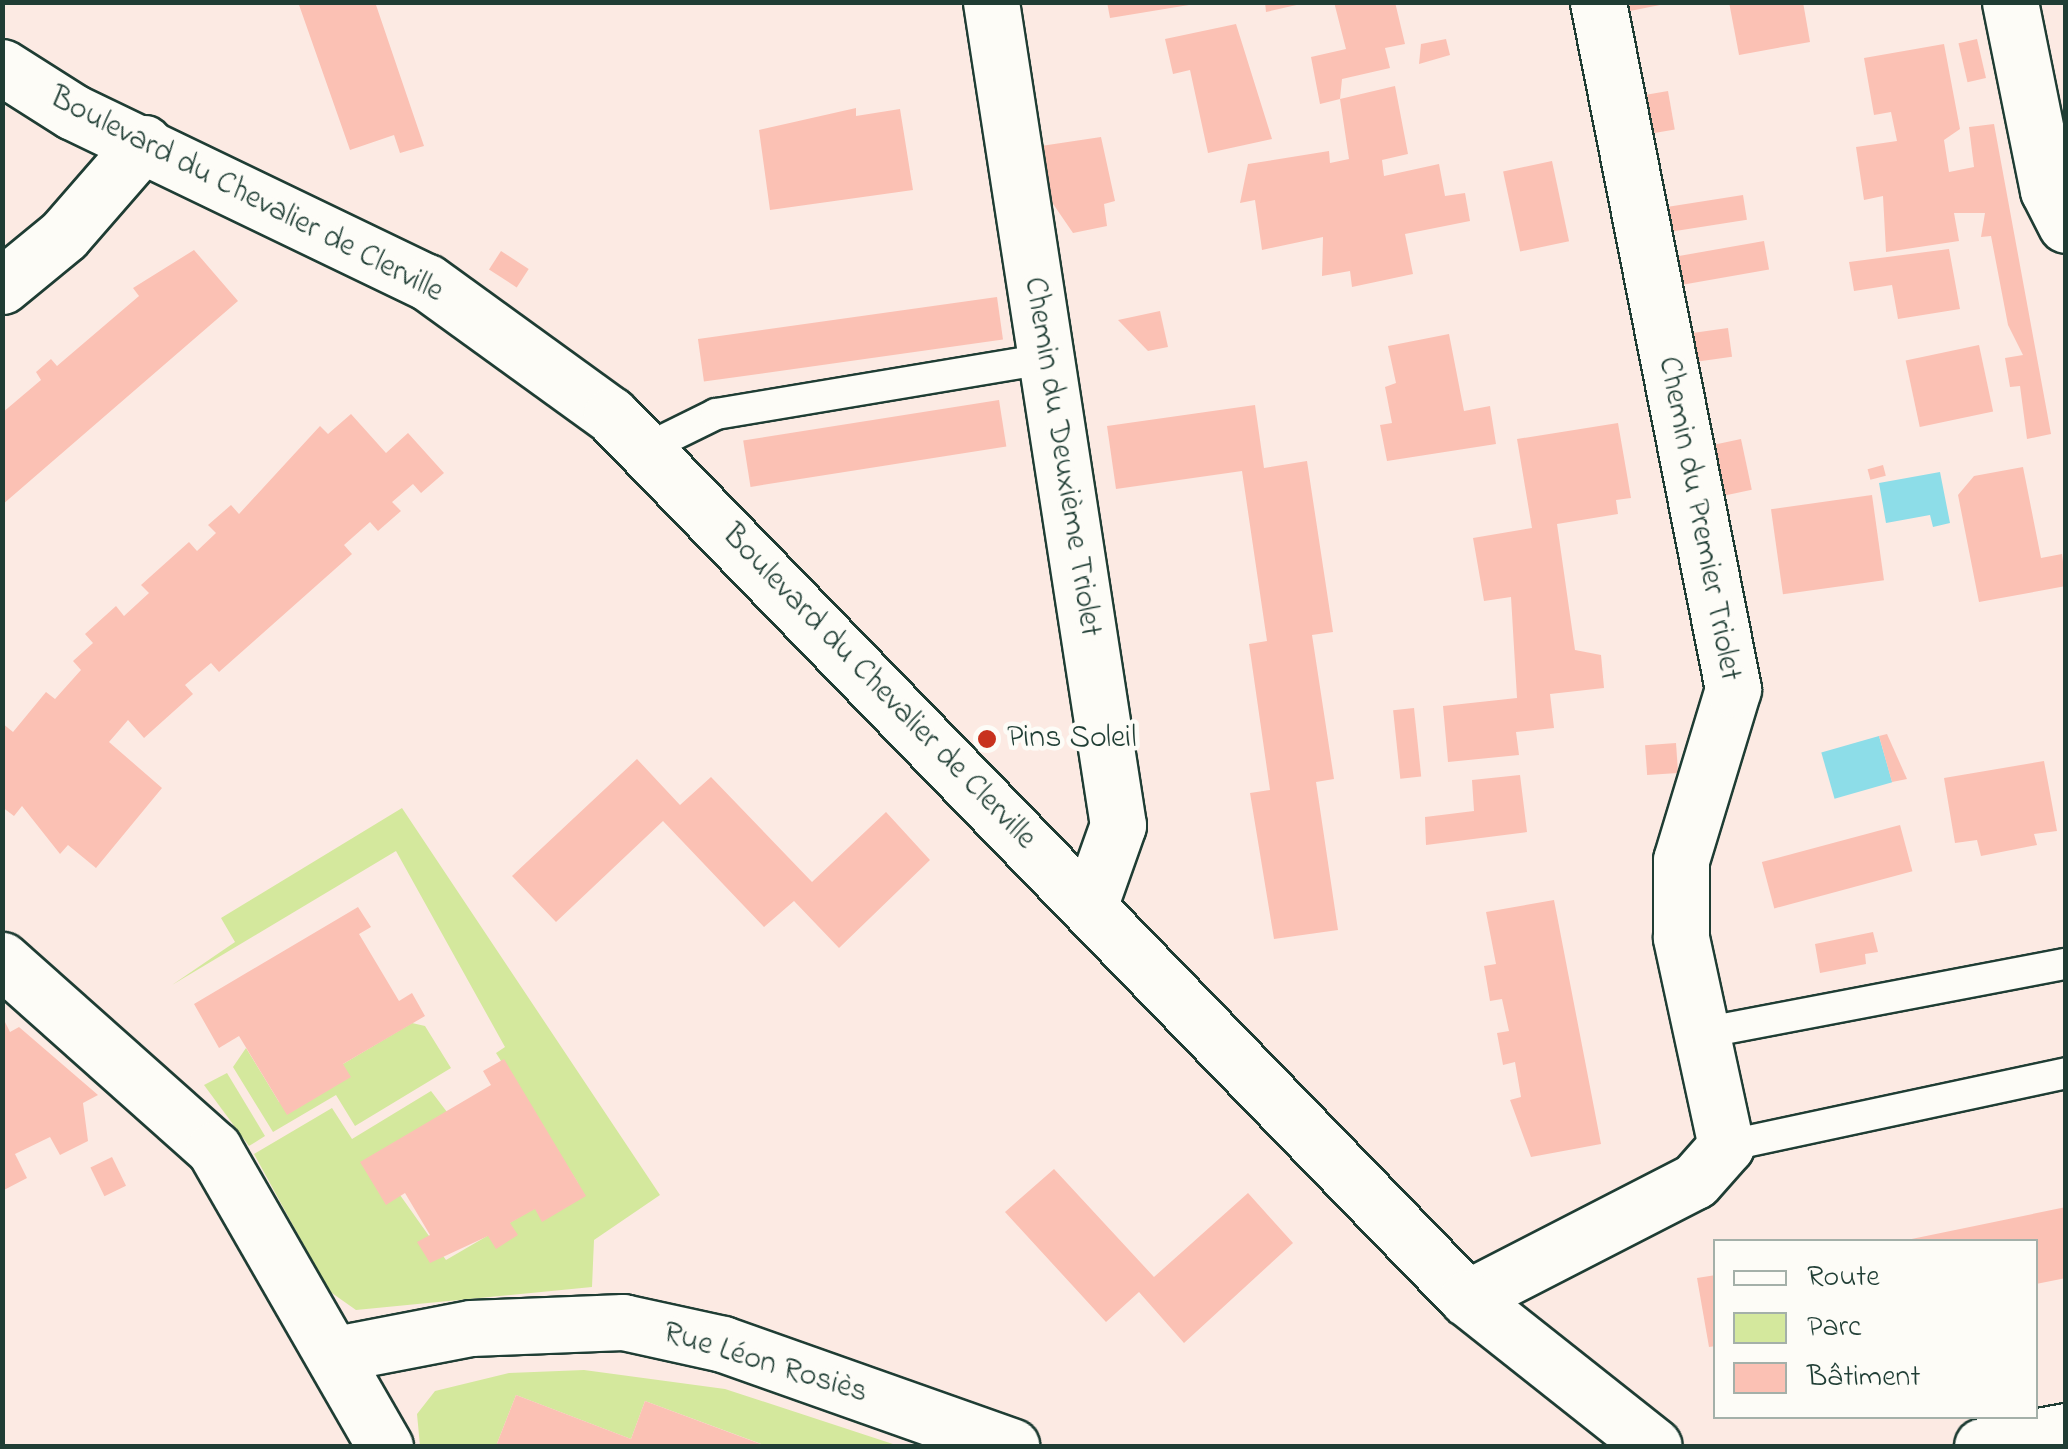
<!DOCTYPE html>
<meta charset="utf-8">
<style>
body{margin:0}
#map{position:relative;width:2068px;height:1449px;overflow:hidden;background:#fceae3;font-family:"Indie Flower",sans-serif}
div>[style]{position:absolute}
.green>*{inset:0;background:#d4e89d}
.water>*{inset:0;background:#8ddde8;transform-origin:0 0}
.building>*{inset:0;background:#fbc1b4;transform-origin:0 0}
.roads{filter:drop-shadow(2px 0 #1f3d34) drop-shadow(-2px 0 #1f3d34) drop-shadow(0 2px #1f3d34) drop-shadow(0 -2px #1f3d34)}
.lane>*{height:30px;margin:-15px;padding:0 15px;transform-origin:15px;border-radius:15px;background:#fdfcf7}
.street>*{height:55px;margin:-27.5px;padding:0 27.5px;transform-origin:27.5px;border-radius:27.5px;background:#fdfcf7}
.secondary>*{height:55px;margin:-27.5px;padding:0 27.5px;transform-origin:27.5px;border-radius:27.5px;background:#fdfcf7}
.dots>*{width:28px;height:28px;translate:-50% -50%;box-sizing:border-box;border:5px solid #fdfcf7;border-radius:50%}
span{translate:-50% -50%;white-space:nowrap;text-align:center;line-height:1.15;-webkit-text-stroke:9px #fdfcf7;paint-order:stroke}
.street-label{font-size:32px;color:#1f3d34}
.poi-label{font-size:32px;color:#1f3d34}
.left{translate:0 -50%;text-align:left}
.frame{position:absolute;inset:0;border:5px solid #1f3d34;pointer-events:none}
.legend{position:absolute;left:1713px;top:1239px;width:325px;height:180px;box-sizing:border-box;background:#fdfcf7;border:2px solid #a4b0a9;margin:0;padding:12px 18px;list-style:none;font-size:30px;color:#1f3d34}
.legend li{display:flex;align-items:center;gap:20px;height:50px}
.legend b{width:50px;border:2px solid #a4b0a9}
</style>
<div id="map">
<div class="green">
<i style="clip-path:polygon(402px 808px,660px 1195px,594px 1240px,592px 1287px,356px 1310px,329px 1291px,254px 1154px,332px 1108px,352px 1139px,431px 1091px,447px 1112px,400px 1195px,446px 1260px,578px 1183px,496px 1053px,505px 1047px,396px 851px,172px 985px,235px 942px,221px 918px)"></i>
<i style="clip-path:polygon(412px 1023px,425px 1026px,451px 1068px,355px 1126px,336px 1095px,273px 1132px,233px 1067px,246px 1048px,279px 1102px)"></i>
<i style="clip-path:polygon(227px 1073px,265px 1136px,249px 1146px,204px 1085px)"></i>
<i style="clip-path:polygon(584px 1370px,725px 1389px,899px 1446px,767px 1446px,645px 1401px,631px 1439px,516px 1395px,496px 1446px,420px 1446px,417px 1414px,435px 1391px,509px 1373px)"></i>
</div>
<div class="water">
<i style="clip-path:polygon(1940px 472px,1950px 523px,1933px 527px,1930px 515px,1886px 523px,1879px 483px)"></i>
<i style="left:1879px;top:736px;width:48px;height:60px;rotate:74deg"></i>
</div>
<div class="building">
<i style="clip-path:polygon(298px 2px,375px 2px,424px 146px,400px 153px,394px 135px,350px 150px)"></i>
<i style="clip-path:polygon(1107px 2px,1195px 2px,1195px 4px,1110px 18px)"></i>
<i style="clip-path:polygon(1265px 2px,1301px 2px,1301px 4px,1266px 12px)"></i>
<i style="clip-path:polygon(1334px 2px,1395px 2px,1405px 44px,1385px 48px,1390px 68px,1342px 79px,1340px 99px,1320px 104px,1311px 57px,1346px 49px)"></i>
<i style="clip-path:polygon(1624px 2px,1665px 2px,1665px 4px,1625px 12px)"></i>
<i style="clip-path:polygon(1729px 2px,1803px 2px,1810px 42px,1739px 55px)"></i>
<i style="clip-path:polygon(1236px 24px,1272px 139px,1208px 153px,1190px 70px,1173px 74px,1165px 39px)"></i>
<i style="clip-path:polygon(1446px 39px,1450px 55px,1419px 64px,1421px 44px)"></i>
<i style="left:1977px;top:39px;width:40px;height:19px;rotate:77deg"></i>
<i style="clip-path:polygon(1944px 44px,1960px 129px,1944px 140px,1949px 172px,1974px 167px,1969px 127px,1994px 124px,2051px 434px,2027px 439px,2020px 386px,2010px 387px,2005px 358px,2023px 355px,2008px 325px,1991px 236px,1981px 237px,1985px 213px,1954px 213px,1959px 241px,1886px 252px,1883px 196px,1864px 200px,1856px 147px,1897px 141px,1891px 112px,1874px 115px,1864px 58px)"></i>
<i style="clip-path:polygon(1395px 86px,1408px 154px,1382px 160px,1384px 176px,1439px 164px,1445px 196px,1465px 193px,1470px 221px,1405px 234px,1413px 274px,1352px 287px,1350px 271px,1322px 276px,1323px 237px,1262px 250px,1255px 200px,1240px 203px,1248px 164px,1329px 151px,1330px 163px,1349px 159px,1340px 99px)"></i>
<i style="left:1668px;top:91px;width:39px;height:28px;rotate:80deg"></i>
<i style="clip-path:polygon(856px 108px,856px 116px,900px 109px,913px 190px,770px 210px,759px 130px)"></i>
<i style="clip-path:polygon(1101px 137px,1115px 201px,1104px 204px,1107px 226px,1073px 233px,1049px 198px,1041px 146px)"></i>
<i style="left:1552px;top:161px;width:82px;height:50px;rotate:78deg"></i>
<i style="left:1743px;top:195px;width:25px;height:82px;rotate:81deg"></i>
<i style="left:1764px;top:241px;width:29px;height:95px;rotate:80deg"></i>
<i style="clip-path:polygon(1949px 249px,1960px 309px,1898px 319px,1892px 285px,1854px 291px,1849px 262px)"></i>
<i style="clip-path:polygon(194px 250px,238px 301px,2px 505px,2px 413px,41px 380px,36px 372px,51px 359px,57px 366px,139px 296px,133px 288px)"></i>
<i style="left:501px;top:251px;width:33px;height:22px;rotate:33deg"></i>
<i style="left:997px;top:297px;width:43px;height:302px;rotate:82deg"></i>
<i style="clip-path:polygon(1160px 311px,1168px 347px,1148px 351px,1118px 320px)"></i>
<i style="left:1728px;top:328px;width:29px;height:45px;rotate:82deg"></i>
<i style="clip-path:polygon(1449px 334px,1464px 411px,1490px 406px,1496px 444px,1387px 461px,1380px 425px,1392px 423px,1385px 387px,1396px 383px,1388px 346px)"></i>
<i style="left:1979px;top:345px;width:68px;height:75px;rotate:78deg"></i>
<i style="left:999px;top:400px;width:47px;height:259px;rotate:81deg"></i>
<i style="clip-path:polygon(1255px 405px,1264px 468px,1307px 461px,1333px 632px,1312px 635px,1334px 779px,1316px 782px,1338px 930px,1274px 939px,1250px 793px,1270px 790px,1249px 644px,1267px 641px,1242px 471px,1116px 489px,1107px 426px)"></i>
<i style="clip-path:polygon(351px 414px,386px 453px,408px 433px,444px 473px,421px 493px,413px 484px,392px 502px,401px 511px,378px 531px,370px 522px,344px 545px,352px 554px,219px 672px,211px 663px,185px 685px,193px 694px,144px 738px,128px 720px,109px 742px,162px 788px,96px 868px,68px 845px,60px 854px,22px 806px,14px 816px,2px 807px,2px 723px,13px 732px,46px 692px,55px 699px,81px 670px,73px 661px,93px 643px,85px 634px,116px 606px,124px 616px,149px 593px,141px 585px,189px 542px,197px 551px,216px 533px,208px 525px,231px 505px,239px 514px,320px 426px,328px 434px)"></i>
<i style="clip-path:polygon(1618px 423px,1631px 498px,1616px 500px,1618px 514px,1557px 524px,1575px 650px,1601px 655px,1604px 688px,1550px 694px,1554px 728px,1516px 732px,1519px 755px,1448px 762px,1443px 706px,1517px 698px,1511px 597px,1484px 601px,1473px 538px,1532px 528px,1517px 439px)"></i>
<i style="left:1741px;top:439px;width:52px;height:36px;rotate:78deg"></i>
<i style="left:1883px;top:465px;width:11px;height:16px;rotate:75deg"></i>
<i style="clip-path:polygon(2023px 467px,2041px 558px,2062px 554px,2066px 586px,1979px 602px,1958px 495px,1974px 476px)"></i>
<i style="left:1872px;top:495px;width:86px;height:102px;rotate:82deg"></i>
<i style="left:1414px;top:708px;width:69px;height:21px;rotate:84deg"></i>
<i style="clip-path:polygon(1887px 734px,1907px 779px,1892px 782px,1879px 736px)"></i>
<i style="left:1676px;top:743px;width:30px;height:31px;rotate:86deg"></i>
<i style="clip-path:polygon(637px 759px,680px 805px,711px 777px,812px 882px,886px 812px,930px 860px,839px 948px,794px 901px,764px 927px,663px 821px,556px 922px,512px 876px)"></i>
<i style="clip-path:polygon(2044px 761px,2057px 831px,2034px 834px,2037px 845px,1981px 856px,1977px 840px,1955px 843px,1944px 778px)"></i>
<i style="clip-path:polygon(1520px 775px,1527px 832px,1426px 845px,1425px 817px,1474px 811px,1472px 780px)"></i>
<i style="left:1900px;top:825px;width:48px;height:143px;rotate:75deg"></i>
<i style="clip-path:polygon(1554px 900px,1601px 1144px,1531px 1157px,1510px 1100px,1521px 1097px,1515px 1062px,1503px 1065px,1497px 1033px,1509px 1031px,1502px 999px,1490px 1001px,1484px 966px,1496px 964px,1486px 912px)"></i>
<i style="clip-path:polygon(358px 907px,371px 927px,359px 934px,399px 1001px,412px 993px,425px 1016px,343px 1064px,351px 1077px,287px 1115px,239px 1036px,219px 1048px,194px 1004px)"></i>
<i style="clip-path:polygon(1873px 932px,1878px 952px,1865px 954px,1866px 964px,1820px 973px,1815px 944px)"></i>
<i style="clip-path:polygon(2px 1016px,10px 1032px,19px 1027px,98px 1095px,83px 1103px,88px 1141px,60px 1155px,50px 1137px,15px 1154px,27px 1178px,2px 1191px)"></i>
<i style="clip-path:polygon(504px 1059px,586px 1196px,542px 1222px,535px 1209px,510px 1223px,518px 1235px,496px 1249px,488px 1236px,430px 1263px,417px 1242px,430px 1235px,405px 1193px,386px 1205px,360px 1162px,491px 1085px,483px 1071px)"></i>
<i style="left:112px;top:1157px;width:32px;height:24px;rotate:64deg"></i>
<i style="clip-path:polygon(1054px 1169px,1154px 1277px,1248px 1193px,1293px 1243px,1184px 1343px,1139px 1292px,1106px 1322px,1005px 1212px)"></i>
<i style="clip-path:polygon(2066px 1207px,2066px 1278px,2036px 1284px,2036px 1242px,1897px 1242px)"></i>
<i style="clip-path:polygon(1716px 1275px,1716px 1346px,1709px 1347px,1697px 1278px)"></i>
<i style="clip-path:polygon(516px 1395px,631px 1439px,645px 1401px,766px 1446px,496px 1446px)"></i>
</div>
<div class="roads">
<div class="lane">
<i style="left:645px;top:449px;width:79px;rotate:-26.2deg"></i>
<i style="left:716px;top:414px;width:335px;rotate:-9.5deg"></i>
<i style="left:1708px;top:1032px;width:364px;rotate:-10.8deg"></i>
<i style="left:1726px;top:1146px;width:348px;rotate:-12.1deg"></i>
</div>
<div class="street">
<i style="left:991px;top:2px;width:833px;rotate:81.23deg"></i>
<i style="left:1118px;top:825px;width:87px;rotate:109.5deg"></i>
<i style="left:2010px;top:2px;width:192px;rotate:78.6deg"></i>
<i style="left:2048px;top:190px;width:39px;rotate:63deg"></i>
<i style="left:2px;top:286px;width:80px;rotate:-39.4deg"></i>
<i style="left:64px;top:235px;width:122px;rotate:-49deg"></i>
<i style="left:2px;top:960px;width:284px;rotate:41.7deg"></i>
<i style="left:214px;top:1149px;width:343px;rotate:60.1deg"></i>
<i style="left:1467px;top:1298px;width:256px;rotate:-27.2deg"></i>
<i style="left:1695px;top:1181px;width:47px;rotate:-48.5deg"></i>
<i style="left:1726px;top:1146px;width:214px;rotate:-102.2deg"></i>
<i style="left:1681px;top:937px;width:77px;rotate:-90deg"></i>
<i style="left:1681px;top:860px;width:179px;rotate:-73.1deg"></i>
<i style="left:1733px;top:689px;width:700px;rotate:-101.12deg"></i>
<i style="left:336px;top:1354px;width:137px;rotate:-10.9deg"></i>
<i style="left:471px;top:1328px;width:152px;rotate:-2.3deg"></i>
<i style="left:623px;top:1322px;width:102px;rotate:12.4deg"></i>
<i style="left:723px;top:1344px;width:306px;rotate:19.5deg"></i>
</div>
<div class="secondary">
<i style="left:2px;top:67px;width:84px;rotate:32.4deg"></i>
<i style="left:73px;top:112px;width:393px;rotate:25.7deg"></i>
<i style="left:427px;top:282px;width:227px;rotate:35.9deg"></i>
<i style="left:611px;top:415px;width:1230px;rotate:45.89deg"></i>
<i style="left:1467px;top:1298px;width:238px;rotate:38.4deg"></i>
<i style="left:1982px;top:1446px;width:85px;rotate:-10.1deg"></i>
</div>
</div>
<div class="dots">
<i style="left:987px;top:739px;background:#c8321e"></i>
</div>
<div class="street-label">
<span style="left:246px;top:196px;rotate:27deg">Boulevard du Chevalier de Clerville</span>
<span style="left:1061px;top:457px;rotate:81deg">Chemin du Deuxième Triolet</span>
<span style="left:1698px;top:519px;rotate:79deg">Chemin du Premier Triolet</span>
<span style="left:878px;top:688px;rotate:46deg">Boulevard du Chevalier de Clerville</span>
<span style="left:765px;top:1364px;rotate:17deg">Rue Léon Rosiès</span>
</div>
<div class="poi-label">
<span class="left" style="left:1007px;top:739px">Pins Soleil</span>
</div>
<div class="frame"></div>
<ul class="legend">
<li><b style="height:12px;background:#fdfcf7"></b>Route</li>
<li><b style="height:28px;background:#d4e89d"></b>Parc</li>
<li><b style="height:28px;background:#fbc1b4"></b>Bâtiment</li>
</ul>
</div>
